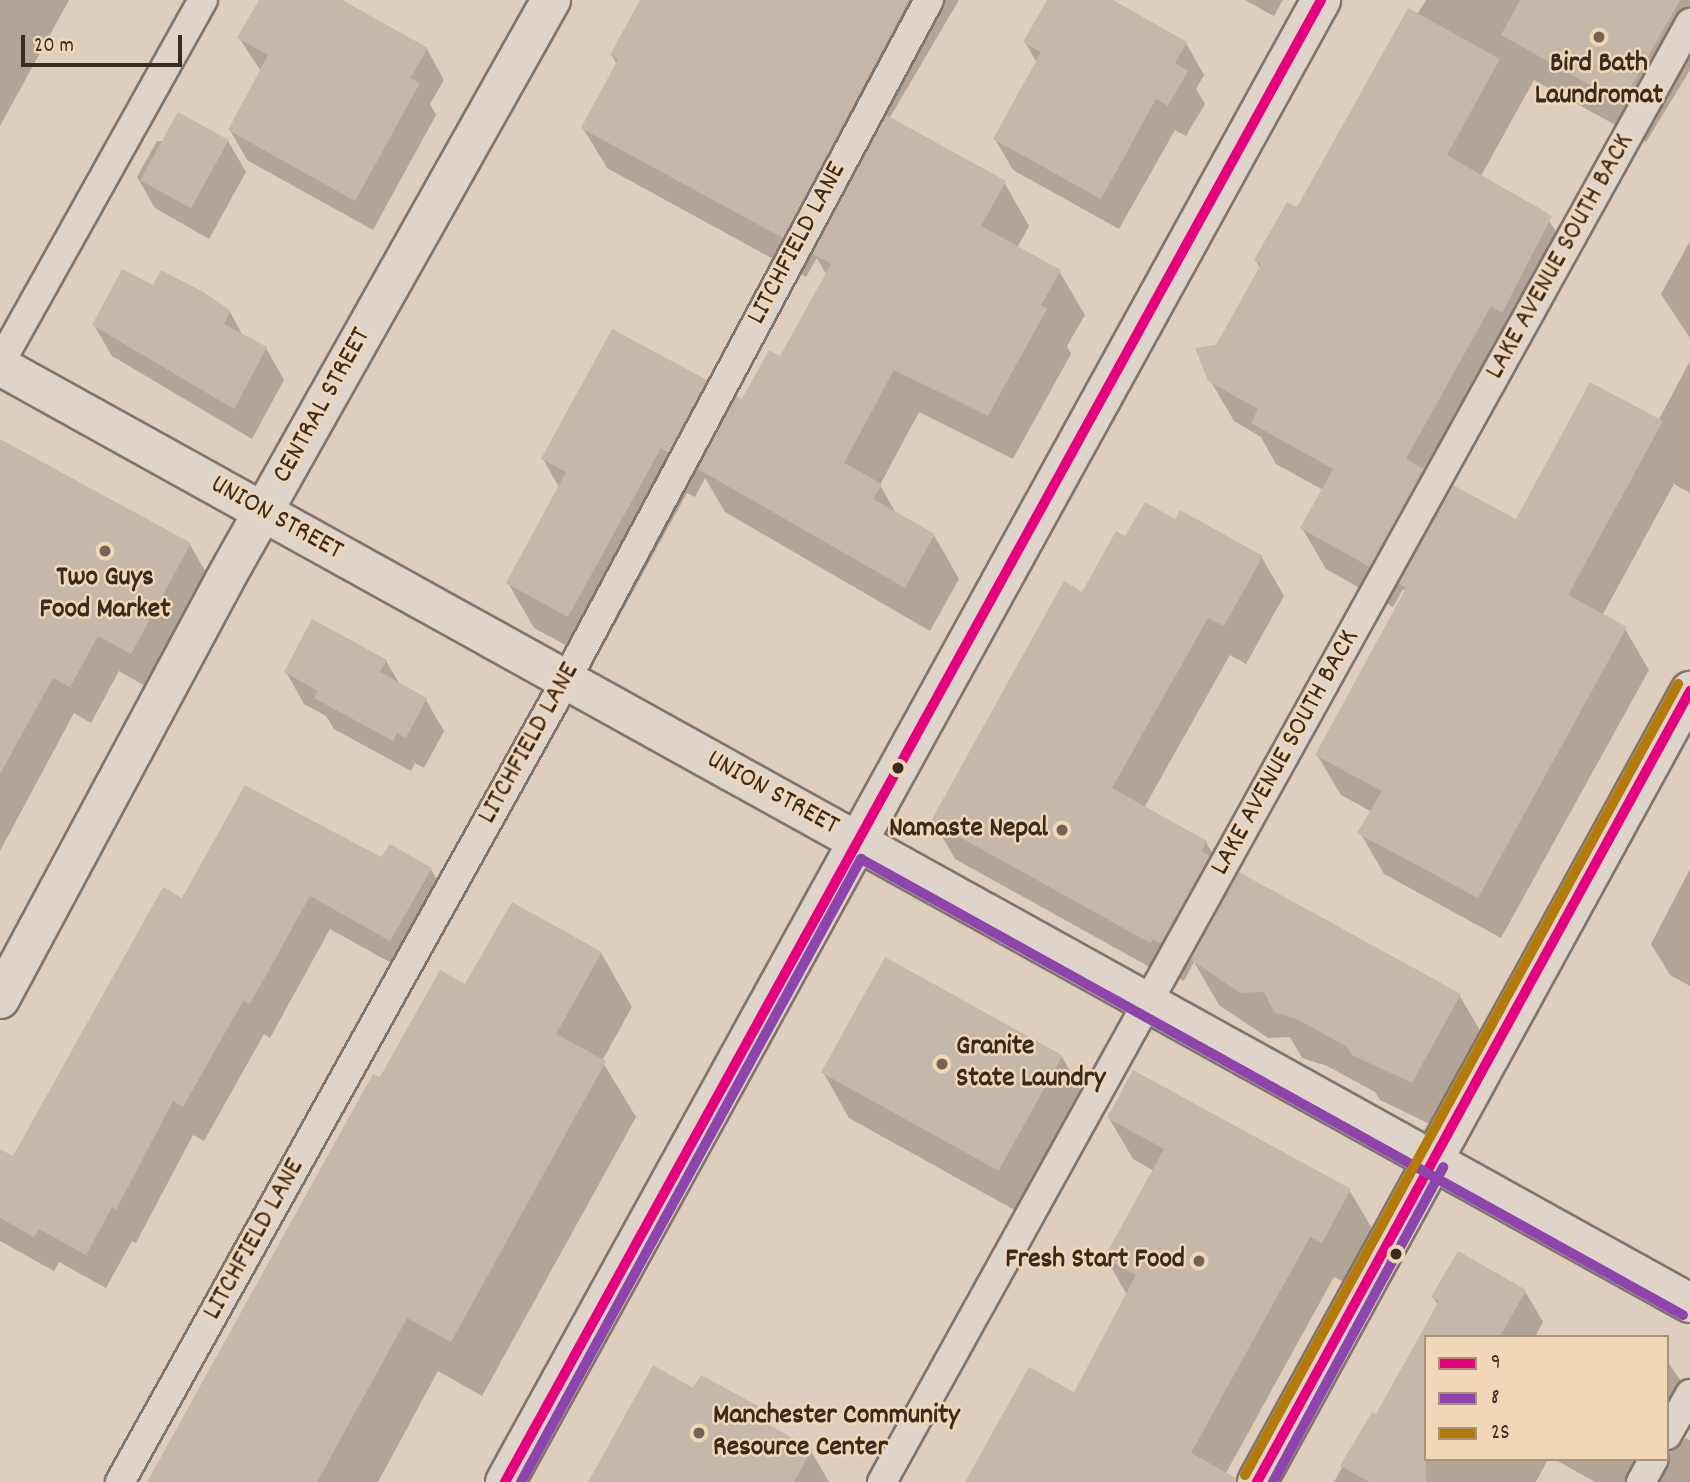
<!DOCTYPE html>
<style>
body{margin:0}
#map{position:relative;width:1690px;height:1482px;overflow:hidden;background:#dfcebd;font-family:Dekko,sans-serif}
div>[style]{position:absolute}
.shadow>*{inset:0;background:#0003}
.building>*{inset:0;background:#c6b7a8;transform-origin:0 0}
.roads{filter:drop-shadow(2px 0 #80756a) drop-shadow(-2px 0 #80756a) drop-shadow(0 2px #80756a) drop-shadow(0 -2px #80756a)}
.service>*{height:28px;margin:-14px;padding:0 14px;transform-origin:14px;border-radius:14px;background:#dfd4c9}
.minor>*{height:38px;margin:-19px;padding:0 19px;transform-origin:19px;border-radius:19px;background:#dfd4c9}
.tertiary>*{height:38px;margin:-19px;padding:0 19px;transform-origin:19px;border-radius:19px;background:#dfd4c9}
.bus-1>*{height:10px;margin:-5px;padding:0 5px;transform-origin:5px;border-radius:5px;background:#e5007d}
.bus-2>*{height:10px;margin:-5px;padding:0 5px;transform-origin:5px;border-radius:5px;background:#8e44ad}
.bus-3>*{height:10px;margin:-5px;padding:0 5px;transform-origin:5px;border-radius:5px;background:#b57b0a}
.dots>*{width:19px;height:19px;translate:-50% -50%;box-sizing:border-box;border:4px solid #f2d6b8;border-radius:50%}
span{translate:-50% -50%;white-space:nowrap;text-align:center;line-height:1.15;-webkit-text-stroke:5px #f2d6b8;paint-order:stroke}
.poi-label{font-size:28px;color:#3b2a1e;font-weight:700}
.right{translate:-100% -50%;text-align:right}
.left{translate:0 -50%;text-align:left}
.street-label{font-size:28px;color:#3b2a1e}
.legend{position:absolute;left:1424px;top:1335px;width:245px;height:126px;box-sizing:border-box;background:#f2d6b8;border:2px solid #a9917a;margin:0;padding:9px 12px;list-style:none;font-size:21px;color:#3b2a1e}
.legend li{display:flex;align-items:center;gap:14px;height:35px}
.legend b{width:35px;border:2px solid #a9917a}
.scale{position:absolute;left:21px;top:35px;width:161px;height:32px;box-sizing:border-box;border:4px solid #3b2a1e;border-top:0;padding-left:9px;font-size:21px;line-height:24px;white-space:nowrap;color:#3b2a1e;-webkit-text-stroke:5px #f2d6b8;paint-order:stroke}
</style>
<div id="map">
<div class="shadow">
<i style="clip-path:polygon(0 0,69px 0,0 126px)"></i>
<i style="clip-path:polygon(261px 0,339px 0,427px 49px,444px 80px,430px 104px,436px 115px,373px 230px,247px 160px,230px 130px,261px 71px,239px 38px)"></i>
<i style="clip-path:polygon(642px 0,959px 0,889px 119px,1004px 182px,1029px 226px,1017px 248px,1059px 271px,1085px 315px,1067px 346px,1071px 354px,1013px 459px,919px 412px,880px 485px,897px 515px,934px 535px,959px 579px,930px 631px,725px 512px,705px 478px,695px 497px,687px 493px,595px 661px,534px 628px,508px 583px,559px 487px,543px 459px,706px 382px,727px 418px,781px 358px,827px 276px,817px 258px,806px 277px,607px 168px,583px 128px,617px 65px,612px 55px)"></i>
<i style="clip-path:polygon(1049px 0,1109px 0,1186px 43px,1204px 75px,1196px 89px,1205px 104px,1186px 136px,1175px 130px,1119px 229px,1013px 170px,995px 139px,1037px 63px,1025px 42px)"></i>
<i style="clip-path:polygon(1245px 0,1283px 0,1274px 16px)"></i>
<i style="clip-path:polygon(1426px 0,1690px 0,1690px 70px,1646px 142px,1534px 80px,1481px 176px,1542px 210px,1574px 259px,1526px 353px,1514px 346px,1435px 490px,1444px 506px,1516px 522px,1658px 421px,1690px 361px,1690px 493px,1674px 484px,1602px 616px,1625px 629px,1649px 670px,1501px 938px,1384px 874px,1361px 834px,1372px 812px,1341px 795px,1317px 755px,1406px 592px,1403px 589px,1393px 607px,1326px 569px,1302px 528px,1323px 490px,1276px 464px,1261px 437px,1234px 421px,1210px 380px,1217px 347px,1260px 269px,1256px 260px,1297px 209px)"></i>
<i style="clip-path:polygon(157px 141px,228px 141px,246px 172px,209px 239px,155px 208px,137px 177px)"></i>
<i style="clip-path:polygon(1690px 241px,1690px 338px,1661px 294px)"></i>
<i style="clip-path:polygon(154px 287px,230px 312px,243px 336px,266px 348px,284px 380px,252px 439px,112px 356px,94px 325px)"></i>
<i style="clip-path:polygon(0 441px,190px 545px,211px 581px,152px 690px,119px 671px,91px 723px,74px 713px,0 851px)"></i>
<i style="clip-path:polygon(1176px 521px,1262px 558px,1284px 596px,1246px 664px,1230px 655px,1144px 808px,1206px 842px,1228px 880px,1229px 893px,1460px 996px,1486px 1041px,1438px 1128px,1380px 1100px,1375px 1092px,1327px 1066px,1302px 1058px,1290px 1037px,1268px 1038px,1219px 1005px,1194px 962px,1184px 981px,1175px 976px,1173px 980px,955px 859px,933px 821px,1083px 594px,1126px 539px)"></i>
<i style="clip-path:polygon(386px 661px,401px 686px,426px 700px,444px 731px,424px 768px,415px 763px,411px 771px,334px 729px,326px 716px,304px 704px,286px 672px)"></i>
<i style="clip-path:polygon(382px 860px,431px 869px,451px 904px,411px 974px,330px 929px,270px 1038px,264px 1034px,204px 1141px,193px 1135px,136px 1243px,132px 1241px,106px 1288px,59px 1262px,54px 1271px,0 1241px,0 1151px,13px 1158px,183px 901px)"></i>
<i style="clip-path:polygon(1690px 869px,1690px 986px,1670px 975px,1651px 944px)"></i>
<i style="clip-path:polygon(601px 953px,632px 1007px,602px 1061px,636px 1117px,482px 1396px,438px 1371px,378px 1482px,149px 1482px,381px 1080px,466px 987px)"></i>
<i style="clip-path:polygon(1062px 1057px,1088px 1102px,1025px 1216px,849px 1118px,823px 1072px)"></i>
<i style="clip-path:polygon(1109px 1118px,1350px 1191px,1374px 1232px,1346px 1283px,1334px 1277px,1221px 1482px,967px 1482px,1075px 1394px,1127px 1295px,1106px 1258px,1154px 1171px,1133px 1159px)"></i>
<i style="clip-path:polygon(1525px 1291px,1543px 1322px,1535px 1337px,1426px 1337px,1426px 1459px,1548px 1459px,1536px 1482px,1334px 1482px,1372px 1414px,1377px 1417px,1438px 1306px,1433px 1297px)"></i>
<i style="clip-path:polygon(1667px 1361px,1690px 1394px,1668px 1447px,1671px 1452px,1686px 1438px,1690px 1440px,1690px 1482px,1595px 1482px,1554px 1459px,1667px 1459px)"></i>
<i style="clip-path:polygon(694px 1390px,757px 1408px,768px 1427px,811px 1451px,829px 1482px,591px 1482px)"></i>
</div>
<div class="building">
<i style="clip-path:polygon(259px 0,342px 0,428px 48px,410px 78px,420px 83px,355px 201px,228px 130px,268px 55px,237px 38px)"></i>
<i style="clip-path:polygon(640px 0,909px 0,783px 238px,581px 128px,618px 59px,610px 55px)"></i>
<i style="clip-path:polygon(1047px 0,1113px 0,1187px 42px,1175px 63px,1188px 71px,1168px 106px,1156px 99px,1101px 199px,993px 139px,1041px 52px,1023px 42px)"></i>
<i style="clip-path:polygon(1520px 0,1680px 0,1622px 103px,1501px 35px)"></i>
<i style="clip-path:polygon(1408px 8px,1500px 59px,1447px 155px,1552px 216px,1502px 313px,1491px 306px,1406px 459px,1424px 469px,1370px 567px,1300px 528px,1333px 469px,1251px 423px,1258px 409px,1208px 381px,1195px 348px,1216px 345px,1261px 264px,1254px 260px,1287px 202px,1297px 207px)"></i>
<i style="left:178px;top:112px;width:58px;height:78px;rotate:29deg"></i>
<i style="clip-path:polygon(886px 115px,1006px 181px,981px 226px,1061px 270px,1041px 305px,1047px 309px,988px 416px,894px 370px,844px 463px,882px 484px,873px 499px,935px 534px,905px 588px,698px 469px,736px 396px,742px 399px,769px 350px,780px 356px,831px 264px,812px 254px)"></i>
<i style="clip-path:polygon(122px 269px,153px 285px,161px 270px,205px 293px,231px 311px,224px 324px,267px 347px,234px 409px,92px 325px)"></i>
<i style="clip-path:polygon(612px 329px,707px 380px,669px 453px,661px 448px,568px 617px,506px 583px,566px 472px,541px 459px)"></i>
<i style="clip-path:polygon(1590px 382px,1663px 421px,1568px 595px,1627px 627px,1478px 898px,1357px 833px,1382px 791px,1315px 755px,1406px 588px,1399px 584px,1453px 485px,1516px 519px)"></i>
<i style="clip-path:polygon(0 439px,191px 543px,131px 654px,98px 636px,70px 687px,53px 678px,0 774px)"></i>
<i style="clip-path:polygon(1145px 502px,1175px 519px,1180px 510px,1263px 556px,1224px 626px,1208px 618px,1112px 788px,1207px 841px,1201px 851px,1210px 856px,1161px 943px,1153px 939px,1150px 943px,931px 821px,1064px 581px,1082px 592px,1116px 531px,1125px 536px)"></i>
<i style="clip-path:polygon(312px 619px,387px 660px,380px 672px,427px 698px,406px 738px,397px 733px,393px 741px,314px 698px,318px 691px,284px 672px)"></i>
<i style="clip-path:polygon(245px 785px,381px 857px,390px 844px,432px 868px,390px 941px,310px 896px,250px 1004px,243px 1001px,183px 1107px,173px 1101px,116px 1210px,112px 1207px,86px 1255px,39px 1229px,34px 1237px,0 1218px,0 1149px,13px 1156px,163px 887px,182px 898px)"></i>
<i style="clip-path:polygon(1239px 872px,1461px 994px,1412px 1083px,1352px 1055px,1347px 1047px,1299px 1020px,1274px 1012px,1264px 992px,1240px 993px,1190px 959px)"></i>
<i style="clip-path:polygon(512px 902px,602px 952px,556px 1034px,606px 1061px,451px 1342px,407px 1318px,317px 1482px,147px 1482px,373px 1074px,380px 1077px,440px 970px,465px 984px)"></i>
<i style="left:885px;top:957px;width:203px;height:132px;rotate:29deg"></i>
<i style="clip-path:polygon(1133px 1070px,1351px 1189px,1322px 1243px,1310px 1237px,1191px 1453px,1236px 1478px,1235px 1482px,965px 1482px,1029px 1367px,1074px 1392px,1136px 1275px,1104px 1258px,1164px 1149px,1107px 1118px)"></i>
<i style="clip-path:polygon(1458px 1251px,1526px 1290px,1500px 1337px,1426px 1337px,1426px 1482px,1369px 1482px,1340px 1466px,1372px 1412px,1376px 1414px,1439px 1301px,1431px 1297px)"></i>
<i style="clip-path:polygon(653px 1365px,693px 1388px,701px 1375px,758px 1406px,753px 1416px,812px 1449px,794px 1482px,588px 1482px)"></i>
</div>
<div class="roads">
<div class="service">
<i style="left:0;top:363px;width:416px;rotate:-60.8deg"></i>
<i style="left:1667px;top:1435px;width:47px;rotate:-60.7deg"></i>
<i style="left:120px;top:1482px;width:918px;rotate:-60.92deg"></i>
<i style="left:566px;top:680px;width:771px;rotate:-61.91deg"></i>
<i style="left:882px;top:1482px;width:1668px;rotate:-61.02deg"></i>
<i style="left:1641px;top:1482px;width:26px;rotate:-61deg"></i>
</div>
<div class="minor">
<i style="left:0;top:366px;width:1932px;rotate:29.01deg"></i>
<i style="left:0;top:999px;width:474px;rotate:-61.8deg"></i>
<i style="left:224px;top:581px;width:667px;rotate:-60.63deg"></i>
</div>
<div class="tertiary">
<i style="left:505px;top:1482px;width:1692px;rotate:-61.16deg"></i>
<i style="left:1257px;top:1482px;width:902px;rotate:-61.3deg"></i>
</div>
</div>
<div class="bus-1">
<i style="left:505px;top:1482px;width:1692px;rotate:-61.16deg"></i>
<i style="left:1257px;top:1482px;width:902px;rotate:-61.3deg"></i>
</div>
<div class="bus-2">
<i style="left:521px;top:1482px;width:710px;rotate:-61.38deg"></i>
<i style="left:861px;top:859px;width:940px;rotate:29.02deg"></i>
<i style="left:1273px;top:1482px;width:358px;rotate:-61.6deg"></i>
</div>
<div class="bus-3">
<i style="left:1245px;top:1475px;width:902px;rotate:-61.3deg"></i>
</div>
<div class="dots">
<i style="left:1599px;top:37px;background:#746356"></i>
<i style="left:105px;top:551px;background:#746356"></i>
<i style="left:898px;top:768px;background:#3b2a1e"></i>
<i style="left:1062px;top:830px;background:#746356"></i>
<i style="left:942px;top:1064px;background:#746356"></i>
<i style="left:1396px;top:1254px;background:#3b2a1e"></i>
<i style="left:1199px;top:1261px;background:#746356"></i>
<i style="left:699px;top:1433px;background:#746356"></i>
</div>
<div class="poi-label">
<span style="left:1599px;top:81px">Bird Bath<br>Laundromat</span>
<span style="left:105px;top:595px">Two Guys<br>Food Market</span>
<span class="right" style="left:1048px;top:830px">Namaste Nepal</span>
<span class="left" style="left:956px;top:1064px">Granite<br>State Laundry</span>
<span class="right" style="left:1185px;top:1261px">Fresh Start Food</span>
<span class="left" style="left:713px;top:1433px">Manchester Community<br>Resource Center</span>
</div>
<div class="street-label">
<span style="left:798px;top:244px;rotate:-62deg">LITCHFIELD LANE</span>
<span style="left:1561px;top:257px;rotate:-61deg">LAKE AVENUE SOUTH BACK</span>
<span style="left:323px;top:406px;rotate:-61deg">CENTRAL STREET</span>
<span style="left:276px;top:519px;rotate:29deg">UNION STREET</span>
<span style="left:530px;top:744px;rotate:-61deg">LITCHFIELD LANE</span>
<span style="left:1286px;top:753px;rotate:-61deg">LAKE AVENUE SOUTH BACK</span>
<span style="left:772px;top:794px;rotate:29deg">UNION STREET</span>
<span style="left:255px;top:1240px;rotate:-61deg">LITCHFIELD LANE</span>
</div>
<ul class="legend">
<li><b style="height:9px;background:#e5007d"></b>9</li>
<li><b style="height:9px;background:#8e44ad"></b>8</li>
<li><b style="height:9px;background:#b57b0a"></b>2S</li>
</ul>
<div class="scale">20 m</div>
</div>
